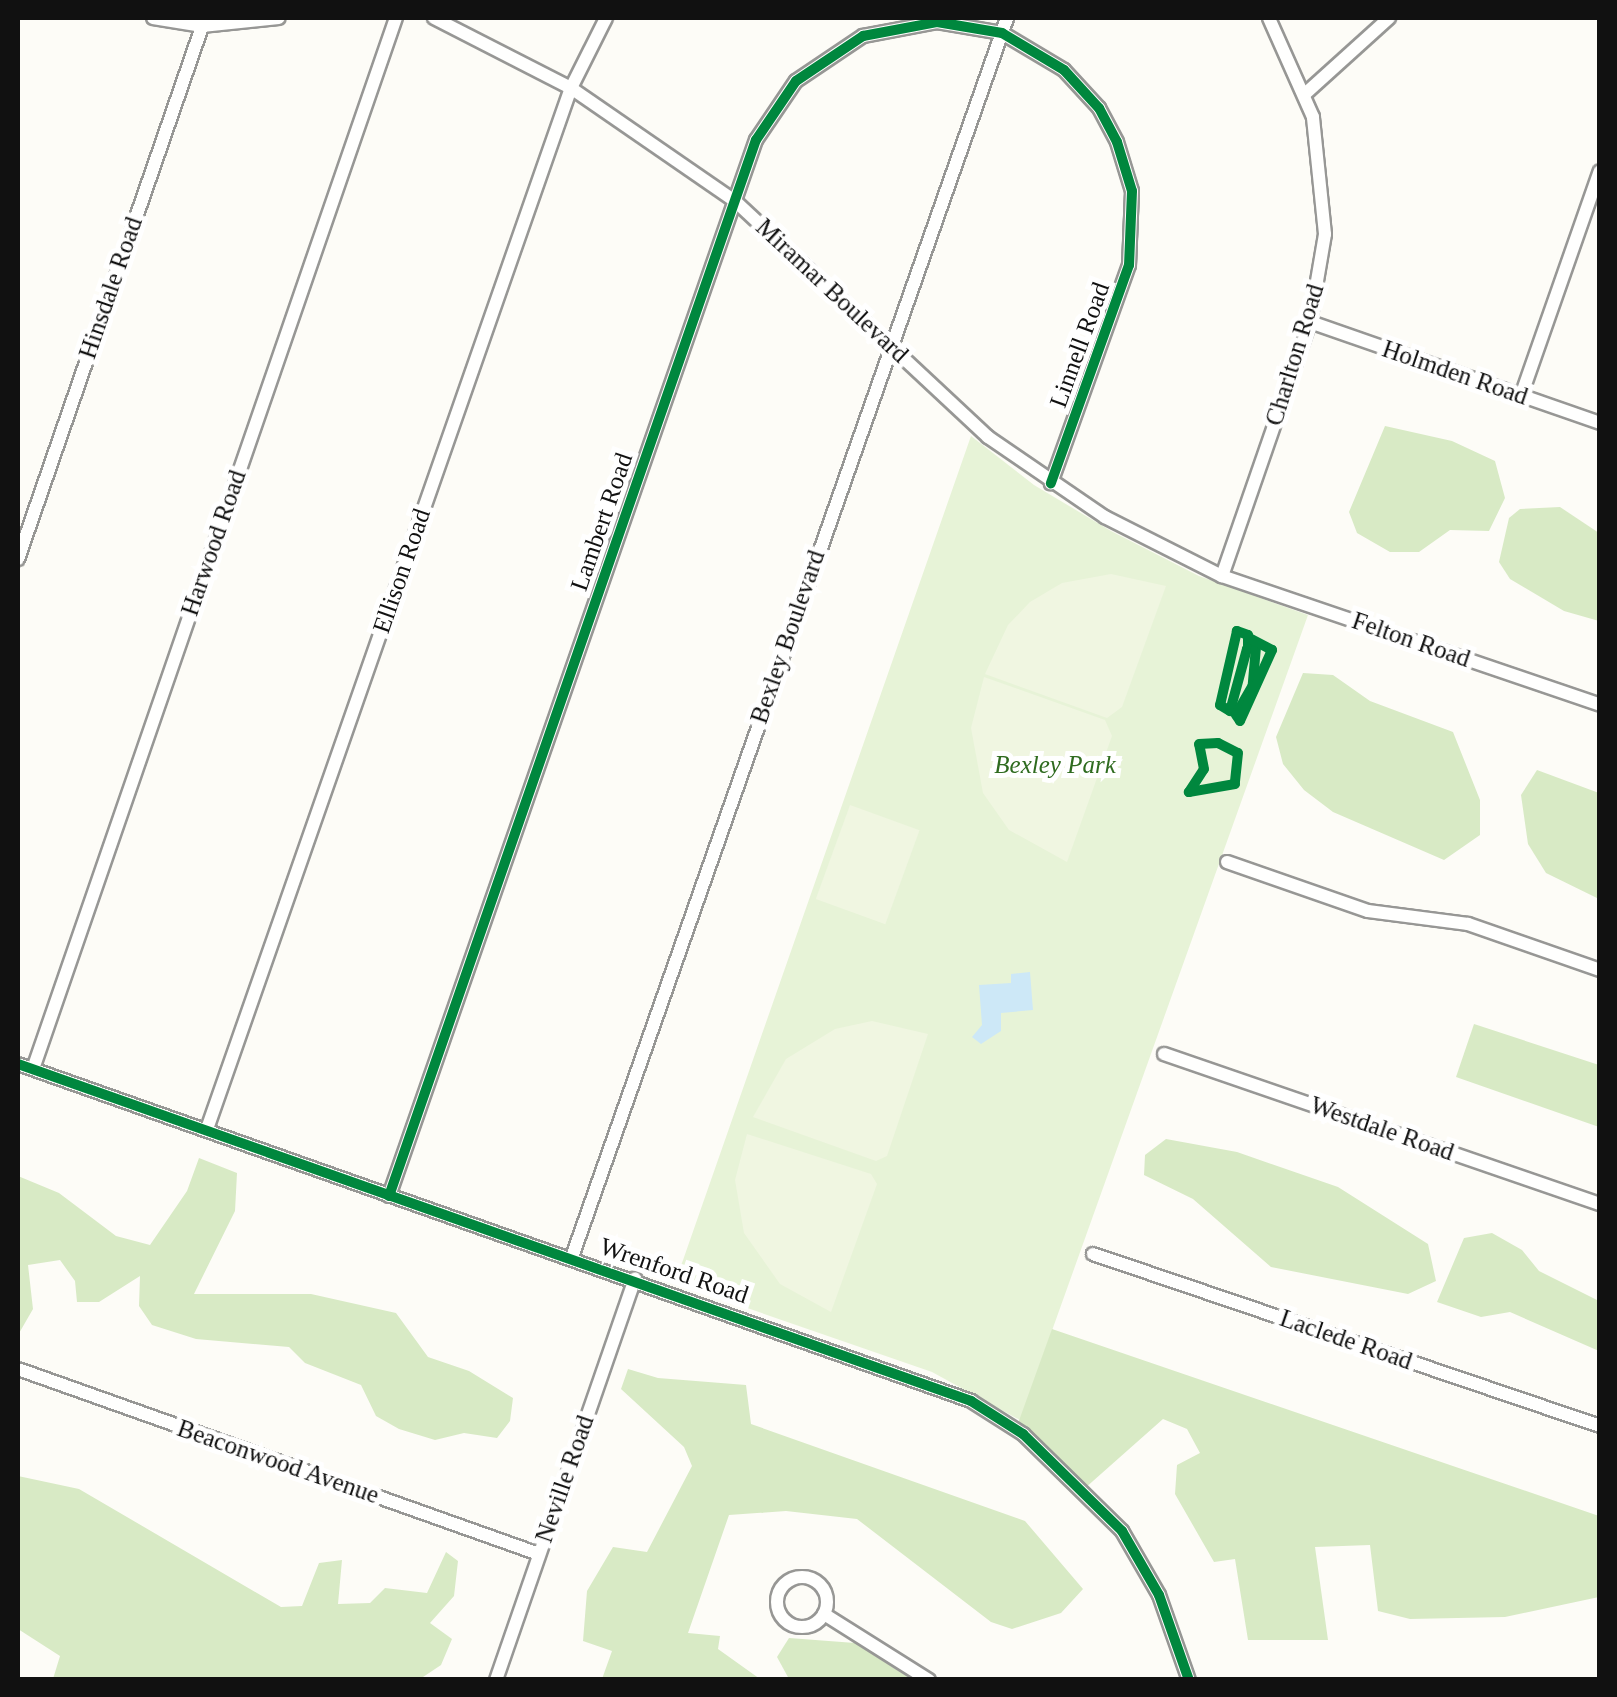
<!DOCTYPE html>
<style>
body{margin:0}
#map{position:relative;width:1617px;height:1697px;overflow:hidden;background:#fdfcf7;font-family:Georgia,serif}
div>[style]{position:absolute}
.green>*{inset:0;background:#e7f3d7}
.forest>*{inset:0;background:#d8eac5}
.pitch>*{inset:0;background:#f0f6e1;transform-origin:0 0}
.water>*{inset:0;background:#cde8f7}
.roads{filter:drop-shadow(2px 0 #979795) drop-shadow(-2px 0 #979795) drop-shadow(0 2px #979795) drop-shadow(0 -2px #979795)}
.minor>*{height:12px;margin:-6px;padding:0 6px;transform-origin:6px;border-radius:6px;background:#fffffe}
.minor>.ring{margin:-6px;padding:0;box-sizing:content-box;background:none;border:12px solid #fffffe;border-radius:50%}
.cycleway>*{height:10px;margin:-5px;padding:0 5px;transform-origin:5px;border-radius:5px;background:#00873e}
span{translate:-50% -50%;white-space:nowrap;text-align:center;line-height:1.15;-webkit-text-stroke:10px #fff;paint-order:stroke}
.street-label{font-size:25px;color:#111}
.park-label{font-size:25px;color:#2f6b1f;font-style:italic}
.frame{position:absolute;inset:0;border:20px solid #111;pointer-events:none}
</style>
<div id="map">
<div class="green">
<i style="clip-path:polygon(971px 436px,1034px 485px,1111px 531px,1199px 576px,1308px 615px,1020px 1420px,932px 1372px,675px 1283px)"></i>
</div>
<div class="forest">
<i style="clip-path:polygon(1385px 426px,1452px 441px,1495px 461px,1505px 498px,1489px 531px,1450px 530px,1419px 552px,1390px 552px,1357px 533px,1349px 512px)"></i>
<i style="clip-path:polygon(1560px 507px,1599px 533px,1599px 621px,1564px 611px,1510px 579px,1499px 562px,1509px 518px,1520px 509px)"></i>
<i style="clip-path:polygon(1303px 673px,1333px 675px,1370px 701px,1453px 732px,1480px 800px,1480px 835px,1444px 860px,1333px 812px,1304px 790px,1283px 764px,1276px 737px)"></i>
<i style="clip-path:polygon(1537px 770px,1599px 793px,1599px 899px,1546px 873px,1528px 844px,1521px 795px)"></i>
<i style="clip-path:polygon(1474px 1024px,1599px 1065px,1599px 1127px,1456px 1077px)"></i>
<i style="clip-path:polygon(1166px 1139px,1237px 1152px,1338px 1187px,1428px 1244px,1436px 1281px,1408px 1294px,1271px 1267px,1193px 1199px,1144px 1175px,1145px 1155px)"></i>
<i style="clip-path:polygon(199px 1158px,237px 1173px,235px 1211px,194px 1294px,311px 1294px,396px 1313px,428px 1357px,469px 1371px,513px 1398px,510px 1421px,497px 1438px,464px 1433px,435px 1440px,399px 1429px,376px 1416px,361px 1385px,305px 1363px,289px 1347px,196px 1339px,152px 1325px,139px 1306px,140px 1276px,99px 1302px,77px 1302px,75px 1281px,60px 1260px,28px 1265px,33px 1309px,18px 1335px,18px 1176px,59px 1193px,116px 1236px,150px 1245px,187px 1191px)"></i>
<i style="clip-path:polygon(1492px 1233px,1522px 1250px,1539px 1271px,1599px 1301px,1599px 1351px,1510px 1312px,1481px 1317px,1437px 1302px,1464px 1238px)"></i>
<i style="clip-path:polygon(1052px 1329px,1599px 1516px,1599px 1597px,1505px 1617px,1410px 1619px,1378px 1611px,1370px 1545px,1315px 1547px,1328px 1640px,1248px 1640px,1235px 1559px,1214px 1562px,1175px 1494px,1177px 1465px,1200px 1453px,1187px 1429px,1163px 1419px,1084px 1489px,1016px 1429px)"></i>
<i style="clip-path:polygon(628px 1369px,658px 1378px,746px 1385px,751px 1424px,1025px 1521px,1083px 1589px,1061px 1613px,1012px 1629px,991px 1622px,857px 1519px,786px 1511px,729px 1515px,688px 1633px,720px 1636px,718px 1649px,760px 1679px,602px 1679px,612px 1651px,583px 1641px,587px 1591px,613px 1547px,647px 1552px,692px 1466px,684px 1447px,621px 1389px)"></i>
<i style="clip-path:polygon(18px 1476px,79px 1489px,281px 1607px,302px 1606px,319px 1563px,342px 1560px,338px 1604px,370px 1603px,385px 1588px,427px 1593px,446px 1552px,458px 1561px,454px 1596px,430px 1623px,452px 1639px,441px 1665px,420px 1679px,53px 1679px,60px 1656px,18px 1629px)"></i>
<i style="clip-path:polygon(789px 1638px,855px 1643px,911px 1679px,789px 1679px,777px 1657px)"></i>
</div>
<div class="pitch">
<i style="clip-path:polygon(1111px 574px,1166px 586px,1122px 707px,1107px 718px,985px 674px,1008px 625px,1030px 602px,1062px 583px)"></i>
<i style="clip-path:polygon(984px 677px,1105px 720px,1112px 736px,1067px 862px,1009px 830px,983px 793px,971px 728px)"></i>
<i style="left:850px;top:805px;width:74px;height:100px;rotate:20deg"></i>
<i style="clip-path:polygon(872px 1021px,928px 1034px,887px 1156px,876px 1161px,753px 1117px,786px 1059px,835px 1029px)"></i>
<i style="clip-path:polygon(747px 1134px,871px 1174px,877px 1184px,831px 1312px,780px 1284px,744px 1233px,735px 1180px)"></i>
</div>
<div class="water">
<i style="clip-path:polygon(1030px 972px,1033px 1010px,1001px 1013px,1001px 1031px,981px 1044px,972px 1037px,982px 1025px,979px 985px,1011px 983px,1011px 974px)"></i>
</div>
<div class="roads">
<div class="minor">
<i style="left:153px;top:18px;width:50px;rotate:9.3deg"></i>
<i style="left:202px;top:26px;width:77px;rotate:-5.9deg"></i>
<i style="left:434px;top:18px;width:154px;rotate:27.1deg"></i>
<i style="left:571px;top:88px;width:199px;rotate:34.6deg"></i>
<i style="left:735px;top:201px;width:346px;rotate:43deg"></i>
<i style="left:988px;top:437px;width:142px;rotate:34.4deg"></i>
<i style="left:1105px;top:517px;width:131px;rotate:26.8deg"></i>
<i style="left:1222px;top:576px;width:399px;rotate:18.8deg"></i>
<i style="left:1306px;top:93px;width:112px;rotate:-42.1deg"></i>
<i style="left:1310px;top:322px;width:307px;rotate:19.2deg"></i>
<i style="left:1521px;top:396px;width:238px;rotate:-70.7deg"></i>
<i style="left:18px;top:559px;width:572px;rotate:-70.93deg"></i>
<i style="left:1222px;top:576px;width:269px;rotate:-70.9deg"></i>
<i style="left:1310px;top:322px;width:89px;rotate:-80.3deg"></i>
<i style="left:1325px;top:234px;width:118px;rotate:-95.9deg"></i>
<i style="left:1313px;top:117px;width:108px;rotate:-114deg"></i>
<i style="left:1227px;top:862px;width:149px;rotate:19.2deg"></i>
<i style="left:1368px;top:911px;width:101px;rotate:7.4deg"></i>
<i style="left:1468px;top:924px;width:140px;rotate:19.2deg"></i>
<i style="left:1164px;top:1054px;width:461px;rotate:19deg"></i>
<i style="left:18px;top:1064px;width:1011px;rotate:19.47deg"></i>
<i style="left:971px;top:1401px;width:62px;rotate:32.4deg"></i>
<i style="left:1023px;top:1434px;width:139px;rotate:44.4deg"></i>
<i style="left:1122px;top:1531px;width:74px;rotate:60deg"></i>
<i style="left:1159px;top:1595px;width:90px;rotate:70.6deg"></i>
<i style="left:33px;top:1069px;width:1112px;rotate:-70.95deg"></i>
<i style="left:207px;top:1129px;width:1103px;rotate:-70.73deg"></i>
<i style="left:571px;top:88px;width:78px;rotate:-63.4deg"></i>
<i style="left:389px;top:1196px;width:1118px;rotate:-70.84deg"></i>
<i style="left:756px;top:140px;width:71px;rotate:-55.9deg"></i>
<i style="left:796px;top:81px;width:81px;rotate:-33.9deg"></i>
<i style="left:863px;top:36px;width:75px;rotate:-10.7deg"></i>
<i style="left:937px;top:22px;width:66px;rotate:9.6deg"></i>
<i style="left:1002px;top:33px;width:72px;rotate:30.8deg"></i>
<i style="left:1064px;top:70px;width:52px;rotate:47.4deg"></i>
<i style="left:1099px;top:108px;width:38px;rotate:62deg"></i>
<i style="left:1117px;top:142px;width:51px;rotate:73deg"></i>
<i style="left:1132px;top:191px;width:74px;rotate:92.3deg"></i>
<i style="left:1129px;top:265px;width:232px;rotate:109.7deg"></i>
<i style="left:1093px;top:1254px;width:535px;rotate:18.74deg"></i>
<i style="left:572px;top:1257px;width:1313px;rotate:-70.65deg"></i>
<i style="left:18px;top:1369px;width:553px;rotate:19.55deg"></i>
<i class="ring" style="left:777px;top:1577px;width:38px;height:38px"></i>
<i style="left:824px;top:1614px;width:124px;rotate:32.2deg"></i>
<i style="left:496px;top:1680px;width:425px;rotate:-70.9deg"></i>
</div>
</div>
<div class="cycleway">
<i style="left:1248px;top:647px;width:12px;rotate:-90deg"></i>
<i style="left:1248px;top:635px;width:12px;rotate:-160deg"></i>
<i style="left:1237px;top:631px;width:76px;rotate:102.9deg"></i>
<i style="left:1220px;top:705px;width:12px;rotate:31deg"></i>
<i style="left:1230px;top:711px;width:64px;rotate:-74.7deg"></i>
<i style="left:1247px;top:649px;width:9px;rotate:-13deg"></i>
<i style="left:1256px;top:647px;width:38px;rotate:95deg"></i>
<i style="left:1253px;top:685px;width:34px;rotate:120deg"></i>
<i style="left:1236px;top:715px;width:7px;rotate:56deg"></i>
<i style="left:1240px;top:721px;width:78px;rotate:-65.7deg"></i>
<i style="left:1272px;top:650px;width:26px;rotate:-152deg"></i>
<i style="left:1218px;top:743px;width:22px;rotate:27deg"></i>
<i style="left:1238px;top:753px;width:31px;rotate:96deg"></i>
<i style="left:1235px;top:784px;width:47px;rotate:170.1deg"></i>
<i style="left:1189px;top:792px;width:27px;rotate:-57deg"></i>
<i style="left:1204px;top:769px;width:25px;rotate:-101deg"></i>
<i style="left:1199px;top:744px;width:19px;rotate:-3deg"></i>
<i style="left:18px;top:1064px;width:1011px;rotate:19.47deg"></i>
<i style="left:971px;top:1401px;width:62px;rotate:32.4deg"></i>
<i style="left:1023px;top:1434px;width:139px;rotate:44.4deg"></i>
<i style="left:1122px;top:1531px;width:74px;rotate:60deg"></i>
<i style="left:1159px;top:1595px;width:90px;rotate:70.6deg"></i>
<i style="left:389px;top:1196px;width:1118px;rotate:-70.84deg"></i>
<i style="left:756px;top:140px;width:71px;rotate:-55.9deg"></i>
<i style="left:796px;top:81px;width:81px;rotate:-33.9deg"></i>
<i style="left:863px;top:36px;width:75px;rotate:-10.7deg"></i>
<i style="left:937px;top:22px;width:66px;rotate:9.6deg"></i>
<i style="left:1002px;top:33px;width:72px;rotate:30.8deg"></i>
<i style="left:1064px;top:70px;width:52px;rotate:47.4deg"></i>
<i style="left:1099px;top:108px;width:38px;rotate:62deg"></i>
<i style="left:1117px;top:142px;width:51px;rotate:73deg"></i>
<i style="left:1132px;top:191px;width:74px;rotate:92.3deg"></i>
<i style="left:1129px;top:265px;width:232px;rotate:109.7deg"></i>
</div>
<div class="street-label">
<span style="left:111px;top:288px;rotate:-71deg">Hinsdale Road</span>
<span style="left:832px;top:291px;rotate:43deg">Miramar Boulevard</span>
<span style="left:1080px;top:345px;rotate:-70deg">Linnell Road</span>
<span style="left:1295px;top:355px;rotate:-73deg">Charlton Road</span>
<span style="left:1455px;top:373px;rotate:19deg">Holmden Road</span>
<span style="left:602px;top:522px;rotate:-71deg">Lambert Road</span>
<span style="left:214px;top:543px;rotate:-71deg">Harwood Road</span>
<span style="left:402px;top:571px;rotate:-71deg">Ellison Road</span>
<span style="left:788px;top:637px;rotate:-71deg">Bexley Boulevard</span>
<span style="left:1411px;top:640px;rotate:19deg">Felton Road</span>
<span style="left:1382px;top:1129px;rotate:19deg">Westdale Road</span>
<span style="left:674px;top:1271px;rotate:19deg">Wrenford Road</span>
<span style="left:1346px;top:1340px;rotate:19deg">Laclede Road</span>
<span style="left:278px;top:1462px;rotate:19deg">Beaconwood Avenue</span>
<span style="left:565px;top:1479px;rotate:-71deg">Neville Road</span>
</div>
<div class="park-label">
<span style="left:1055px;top:765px">Bexley Park</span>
</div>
<div class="frame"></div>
</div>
